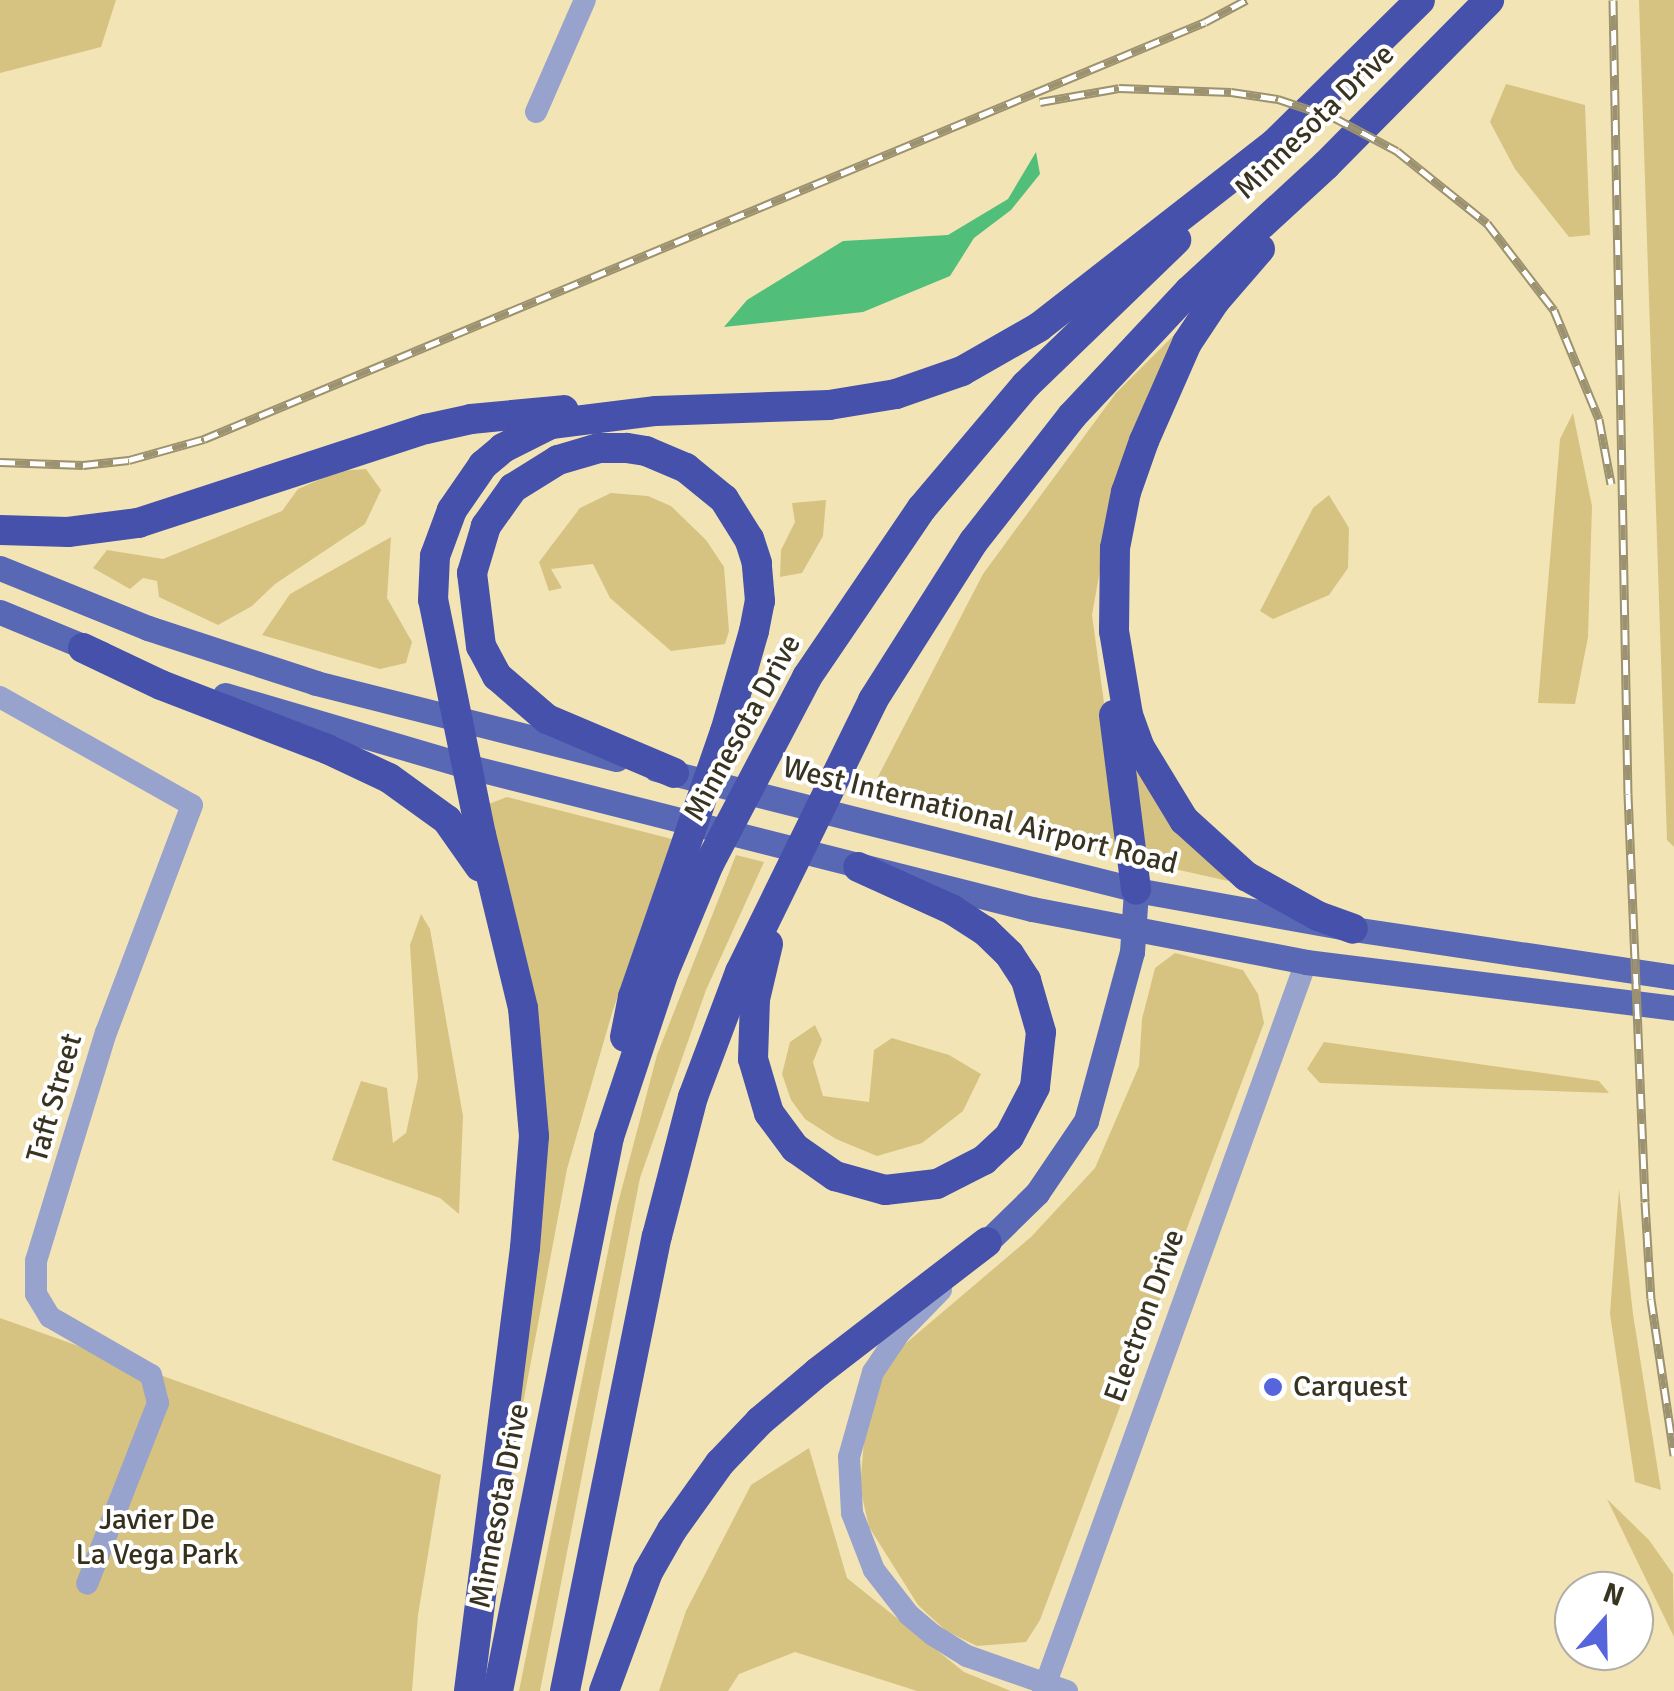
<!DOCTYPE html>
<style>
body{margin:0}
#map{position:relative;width:1674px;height:1691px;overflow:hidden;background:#f2e4b5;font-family:Signika,sans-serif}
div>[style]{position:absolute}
.green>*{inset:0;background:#d7c381}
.water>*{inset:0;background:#51be7a}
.minor>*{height:22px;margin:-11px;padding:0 11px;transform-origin:11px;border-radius:11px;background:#97a2cd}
.major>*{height:25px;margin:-12.5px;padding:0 12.5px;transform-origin:12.5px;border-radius:12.5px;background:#5968b4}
.highway>*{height:30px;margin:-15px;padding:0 15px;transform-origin:15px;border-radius:15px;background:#4551aa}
.rail>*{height:9px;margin-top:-4.5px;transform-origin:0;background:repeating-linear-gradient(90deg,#fff 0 15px,#9c9270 0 30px);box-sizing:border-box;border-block:2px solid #9c9270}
.dots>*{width:28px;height:28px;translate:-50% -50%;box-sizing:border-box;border:5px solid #fff;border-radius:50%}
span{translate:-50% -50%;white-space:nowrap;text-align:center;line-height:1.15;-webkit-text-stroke:8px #fff;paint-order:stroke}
.street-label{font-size:30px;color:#393421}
.poi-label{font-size:30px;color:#393421}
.left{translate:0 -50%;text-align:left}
.park-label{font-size:30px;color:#35301b}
.north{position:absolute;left:1554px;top:1571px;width:100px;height:100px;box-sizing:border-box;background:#fff;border:2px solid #b0aea6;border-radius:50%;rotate:20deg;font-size:28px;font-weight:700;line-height:40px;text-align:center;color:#393421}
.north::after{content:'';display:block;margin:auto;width:35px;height:45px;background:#5665dc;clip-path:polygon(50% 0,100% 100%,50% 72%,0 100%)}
</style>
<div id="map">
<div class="green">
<i style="clip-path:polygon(0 0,116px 0,101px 47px,0 73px)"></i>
<i style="clip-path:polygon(1639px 0,1674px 0,1674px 847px,1667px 840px)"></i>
<i style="clip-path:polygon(1506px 84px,1585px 105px,1590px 235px,1569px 237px,1515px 169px,1490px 122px)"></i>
<i style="clip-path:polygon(1187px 322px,1107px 531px,1092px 615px,1113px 769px,1120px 858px,869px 794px,983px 574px,1116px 393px)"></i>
<i style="clip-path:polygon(1573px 413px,1592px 506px,1588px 637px,1575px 704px,1538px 703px,1560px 439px)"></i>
<i style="clip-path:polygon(366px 469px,381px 490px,365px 524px,275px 584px,252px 606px,218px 625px,159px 597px,157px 581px,143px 578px,130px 589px,93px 568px,107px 550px,163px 559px,282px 511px,298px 489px,339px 471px)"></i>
<i style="clip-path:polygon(611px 493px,648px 496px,671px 506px,706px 540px,724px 567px,729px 631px,725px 644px,671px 651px,610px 598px,593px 564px,551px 569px,562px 588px,549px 591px,539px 562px,580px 508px)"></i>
<i style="clip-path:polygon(1329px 495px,1349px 528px,1348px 568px,1329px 595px,1273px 619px,1260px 611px,1313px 508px)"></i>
<i style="clip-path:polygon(826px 500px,823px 536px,802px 573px,780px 577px,781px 550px,795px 522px,792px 503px)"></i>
<i style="clip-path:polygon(391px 537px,387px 598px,412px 642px,406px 663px,380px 669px,262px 635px,290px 594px)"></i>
<i style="clip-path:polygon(1133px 759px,1230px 875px,1228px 881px,1148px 863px)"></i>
<i style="clip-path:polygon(507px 797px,672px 839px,612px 1013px,567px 1169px,493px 1564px,540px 1160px,486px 805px)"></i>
<i style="clip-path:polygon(736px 855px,764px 862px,706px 990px,640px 1178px,540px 1691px,519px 1691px,617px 1207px,657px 1055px)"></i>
<i style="clip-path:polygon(421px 914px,430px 929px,463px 1116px,459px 1214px,440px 1198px,332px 1160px,361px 1081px,387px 1088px,393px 1143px,406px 1133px,418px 1078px,410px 945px)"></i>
<i style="clip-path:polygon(1175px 953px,1243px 970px,1258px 994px,1264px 1023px,1040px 1620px,1026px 1642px,977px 1646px,946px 1631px,918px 1605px,869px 1527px,860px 1487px,864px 1441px,885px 1361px,1031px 1237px,1095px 1168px,1139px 1066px,1142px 1019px,1155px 968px)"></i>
<i style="clip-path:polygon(815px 1025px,822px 1040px,813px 1062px,823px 1096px,869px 1102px,874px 1050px,892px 1038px,949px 1055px,981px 1074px,963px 1111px,922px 1143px,877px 1156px,836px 1139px,805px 1119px,791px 1100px,782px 1074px,790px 1042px)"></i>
<i style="clip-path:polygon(1324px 1042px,1599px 1081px,1609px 1093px,1320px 1083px,1307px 1069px)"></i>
<i style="clip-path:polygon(1619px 1189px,1633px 1314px,1661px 1490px,1635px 1482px,1610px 1314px)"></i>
<i style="clip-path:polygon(0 1318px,441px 1475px,418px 1615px,412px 1691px,0 1691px)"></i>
<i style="clip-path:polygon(809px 1448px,847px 1578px,964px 1672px,1011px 1691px,917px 1691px,795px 1652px,739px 1674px,728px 1691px,659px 1691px,686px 1611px,751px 1485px)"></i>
<i style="clip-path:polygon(1607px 1499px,1649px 1540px,1673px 1574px,1674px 1637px)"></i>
</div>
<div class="water">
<i style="clip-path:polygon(1036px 152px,1040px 174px,1011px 210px,974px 238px,950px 276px,863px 312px,724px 327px,747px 300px,843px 241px,948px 235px,1008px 199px)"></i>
</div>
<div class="minor">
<i style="left:536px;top:112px;width:122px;rotate:-66.4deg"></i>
<i style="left:0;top:697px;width:220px;rotate:29.4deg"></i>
<i style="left:192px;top:805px;width:243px;rotate:110.7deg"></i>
<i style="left:106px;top:1032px;width:239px;rotate:107deg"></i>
<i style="left:36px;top:1261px;width:33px;rotate:90deg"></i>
<i style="left:36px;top:1294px;width:27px;rotate:59deg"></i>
<i style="left:50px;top:1317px;width:116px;rotate:29.9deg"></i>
<i style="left:151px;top:1375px;width:29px;rotate:76deg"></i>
<i style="left:158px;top:1403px;width:194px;rotate:111.4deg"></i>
<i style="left:941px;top:1290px;width:59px;rotate:134.3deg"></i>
<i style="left:900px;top:1332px;width:48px;rotate:124deg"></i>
<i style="left:873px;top:1372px;width:88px;rotate:105.8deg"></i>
<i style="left:849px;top:1457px;width:56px;rotate:86.9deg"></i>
<i style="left:852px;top:1513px;width:61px;rotate:68.9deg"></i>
<i style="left:874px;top:1570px;width:57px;rotate:52.1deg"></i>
<i style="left:909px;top:1615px;width:31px;rotate:40deg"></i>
<i style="left:933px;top:1635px;width:40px;rotate:32deg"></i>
<i style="left:967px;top:1656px;width:106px;rotate:19.3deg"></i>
<i style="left:1043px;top:1691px;width:775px;rotate:-70.16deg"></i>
</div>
<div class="major">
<i style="left:0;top:568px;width:160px;rotate:22.1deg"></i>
<i style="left:148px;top:628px;width:177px;rotate:18.1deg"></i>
<i style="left:316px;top:683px;width:310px;rotate:14.2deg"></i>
<i style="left:0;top:612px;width:110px;rotate:22.4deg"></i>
<i style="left:225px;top:695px;width:255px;rotate:16.4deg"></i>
<i style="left:470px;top:767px;width:580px;rotate:14.18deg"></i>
<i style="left:1032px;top:909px;width:279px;rotate:10.9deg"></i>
<i style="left:1306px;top:962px;width:371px;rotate:7.1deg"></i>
<i style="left:656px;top:769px;width:495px;rotate:14.1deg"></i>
<i style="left:1136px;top:890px;width:220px;rotate:10.2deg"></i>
<i style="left:1353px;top:929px;width:325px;rotate:8.5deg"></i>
<i style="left:987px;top:1242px;width:70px;rotate:-44.4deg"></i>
<i style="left:1037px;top:1193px;width:87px;rotate:-55.8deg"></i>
<i style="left:1086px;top:1121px;width:175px;rotate:-74.8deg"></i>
<i style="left:1132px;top:952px;width:62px;rotate:-86.3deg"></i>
</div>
<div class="highway">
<i style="left:1259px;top:159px;width:226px;rotate:-44.6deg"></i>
<i style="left:1260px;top:249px;width:69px;rotate:130.9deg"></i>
<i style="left:1215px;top:301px;width:50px;rotate:123.7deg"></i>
<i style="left:1187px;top:343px;width:107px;rotate:113.7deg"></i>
<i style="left:1144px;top:441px;width:54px;rotate:109.4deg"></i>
<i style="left:1126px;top:492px;width:57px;rotate:101.1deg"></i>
<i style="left:1115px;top:548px;width:83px;rotate:90.7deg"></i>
<i style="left:1114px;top:631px;width:85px;rotate:80.5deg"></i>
<i style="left:1128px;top:715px;width:33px;rotate:70deg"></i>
<i style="left:1139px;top:746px;width:87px;rotate:58.7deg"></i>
<i style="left:1184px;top:820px;width:84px;rotate:42.1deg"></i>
<i style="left:1246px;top:876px;width:82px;rotate:29.1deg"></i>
<i style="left:1318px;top:916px;width:37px;rotate:20deg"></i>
<i style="left:0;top:530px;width:68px;rotate:1.7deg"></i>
<i style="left:68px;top:532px;width:71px;rotate:-7.3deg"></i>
<i style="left:138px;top:523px;width:303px;rotate:-18.1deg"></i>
<i style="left:426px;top:429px;width:46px;rotate:-12.5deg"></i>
<i style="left:471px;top:419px;width:93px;rotate:-5.5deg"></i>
<i style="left:83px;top:648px;width:86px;rotate:25.4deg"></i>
<i style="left:161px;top:685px;width:178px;rotate:21.1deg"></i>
<i style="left:327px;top:749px;width:68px;rotate:25.1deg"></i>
<i style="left:389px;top:778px;width:72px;rotate:35.9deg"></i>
<i style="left:447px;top:820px;width:57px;rotate:54.9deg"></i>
<i style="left:1114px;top:715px;width:176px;rotate:82.8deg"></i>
<i style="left:768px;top:944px;width:57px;rotate:103.3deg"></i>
<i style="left:755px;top:999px;width:60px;rotate:91.9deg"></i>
<i style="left:753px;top:1059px;width:56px;rotate:73.5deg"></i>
<i style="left:769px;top:1113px;width:44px;rotate:53.4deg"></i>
<i style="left:795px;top:1148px;width:49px;rotate:35deg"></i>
<i style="left:835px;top:1176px;width:52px;rotate:15.6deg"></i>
<i style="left:885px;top:1190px;width:52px;rotate:-6.6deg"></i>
<i style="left:937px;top:1184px;width:53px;rotate:-27.1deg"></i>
<i style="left:984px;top:1160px;width:34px;rotate:-43deg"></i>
<i style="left:1009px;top:1137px;width:56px;rotate:-62.5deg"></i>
<i style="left:1035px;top:1087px;width:55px;rotate:-83.8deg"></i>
<i style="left:1041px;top:1032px;width:54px;rotate:-106.1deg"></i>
<i style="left:1026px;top:980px;width:31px;rotate:-123deg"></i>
<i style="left:1009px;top:954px;width:33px;rotate:-136deg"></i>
<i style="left:985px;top:931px;width:38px;rotate:-147deg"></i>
<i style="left:953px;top:910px;width:104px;rotate:-155.6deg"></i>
<i style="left:625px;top:1037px;width:41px;rotate:-78.7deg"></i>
<i style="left:633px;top:997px;width:281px;rotate:-70.9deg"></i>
<i style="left:725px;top:732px;width:105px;rotate:-74deg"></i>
<i style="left:754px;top:631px;width:31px;rotate:-79deg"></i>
<i style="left:760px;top:601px;width:38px;rotate:-95deg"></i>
<i style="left:757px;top:563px;width:25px;rotate:-108deg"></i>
<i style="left:749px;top:539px;width:47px;rotate:-122deg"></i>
<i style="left:724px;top:499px;width:49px;rotate:-140.8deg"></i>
<i style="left:686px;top:468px;width:43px;rotate:-157deg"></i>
<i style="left:646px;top:451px;width:20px;rotate:-171deg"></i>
<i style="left:626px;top:448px;width:27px;rotate:180deg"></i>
<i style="left:599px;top:448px;width:43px;rotate:163.7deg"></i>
<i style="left:558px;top:460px;width:53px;rotate:148.1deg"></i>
<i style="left:513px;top:488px;width:47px;rotate:125.4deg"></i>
<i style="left:486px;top:526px;width:49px;rotate:106.6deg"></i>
<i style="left:472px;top:573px;width:74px;rotate:83deg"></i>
<i style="left:481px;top:646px;width:34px;rotate:62deg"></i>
<i style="left:497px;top:676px;width:66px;rotate:40.7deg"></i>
<i style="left:547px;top:719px;width:138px;rotate:23deg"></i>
<i style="left:469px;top:1691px;width:447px;rotate:-82.8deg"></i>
<i style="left:525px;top:1248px;width:112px;rotate:-85.4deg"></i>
<i style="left:534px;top:1136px;width:128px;rotate:-94.9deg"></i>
<i style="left:523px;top:1008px;width:178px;rotate:-103.6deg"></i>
<i style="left:481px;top:835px;width:240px;rotate:-101.5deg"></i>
<i style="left:433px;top:600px;width:44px;rotate:-87.4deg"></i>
<i style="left:435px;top:556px;width:49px;rotate:-69.7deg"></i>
<i style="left:452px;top:510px;width:55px;rotate:-55.4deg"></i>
<i style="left:483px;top:465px;width:26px;rotate:-40deg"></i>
<i style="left:503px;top:448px;width:54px;rotate:-26.6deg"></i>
<i style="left:551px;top:424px;width:106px;rotate:-7.1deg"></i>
<i style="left:656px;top:411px;width:173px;rotate:-2deg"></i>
<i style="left:829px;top:405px;width:68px;rotate:-9.3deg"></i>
<i style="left:896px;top:394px;width:70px;rotate:-19.2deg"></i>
<i style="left:962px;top:371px;width:89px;rotate:-29.7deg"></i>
<i style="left:1039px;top:327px;width:298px;rotate:-37.9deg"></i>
<i style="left:498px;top:1691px;width:565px;rotate:-78.67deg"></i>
<i style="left:609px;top:1137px;width:174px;rotate:-71.6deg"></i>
<i style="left:664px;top:972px;width:117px;rotate:-67.4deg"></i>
<i style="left:709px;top:864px;width:211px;rotate:-62.3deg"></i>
<i style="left:807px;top:677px;width:204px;rotate:-55.8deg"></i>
<i style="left:922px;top:508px;width:161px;rotate:-49.8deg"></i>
<i style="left:1026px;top:385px;width:209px;rotate:-44deg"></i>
<i style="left:565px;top:1691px;width:464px;rotate:-78.6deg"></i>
<i style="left:657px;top:1236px;width:144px;rotate:-75.5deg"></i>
<i style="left:693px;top:1097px;width:134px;rotate:-69.4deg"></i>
<i style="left:740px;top:972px;width:303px;rotate:-63.9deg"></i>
<i style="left:873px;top:700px;width:188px;rotate:-57.6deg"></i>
<i style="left:974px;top:541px;width:159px;rotate:-51.9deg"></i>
<i style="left:1072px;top:416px;width:171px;rotate:-46.9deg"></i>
<i style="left:1189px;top:291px;width:186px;rotate:-42.6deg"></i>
<i style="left:1326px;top:165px;width:232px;rotate:-45.3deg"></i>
<i style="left:604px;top:1691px;width:127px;rotate:-69.7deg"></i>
<i style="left:648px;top:1572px;width:48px;rotate:-60.3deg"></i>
<i style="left:672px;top:1530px;width:82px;rotate:-54.4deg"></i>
<i style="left:720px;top:1463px;width:58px;rotate:-46.4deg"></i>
<i style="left:760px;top:1421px;width:76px;rotate:-40.2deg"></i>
<i style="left:818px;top:1372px;width:213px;rotate:-37.6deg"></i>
</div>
<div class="rail">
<i style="left:1613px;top:0;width:794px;rotate:88.92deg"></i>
<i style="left:1628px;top:794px;width:408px;rotate:87.6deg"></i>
<i style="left:1645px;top:1202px;width:97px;rotate:86.5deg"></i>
<i style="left:1651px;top:1299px;width:158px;rotate:81.6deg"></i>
<i style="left:1040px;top:102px;width:80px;rotate:-10deg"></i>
<i style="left:1119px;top:88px;width:112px;rotate:2deg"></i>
<i style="left:1231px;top:92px;width:48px;rotate:8.5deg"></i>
<i style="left:1278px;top:99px;width:60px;rotate:18.4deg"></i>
<i style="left:1335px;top:118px;width:70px;rotate:28deg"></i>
<i style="left:1397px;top:151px;width:115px;rotate:38.7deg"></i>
<i style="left:1487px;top:223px;width:110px;rotate:52.4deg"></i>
<i style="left:1554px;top:310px;width:118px;rotate:67.6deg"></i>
<i style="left:1599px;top:419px;width:66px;rotate:79.5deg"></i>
<i style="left:0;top:462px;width:83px;rotate:2.1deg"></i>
<i style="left:83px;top:465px;width:46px;rotate:-6.2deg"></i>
<i style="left:129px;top:460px;width:78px;rotate:-15.6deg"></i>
<i style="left:204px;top:439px;width:1084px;rotate:-22.62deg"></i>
<i style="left:1205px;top:22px;width:47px;rotate:-28.2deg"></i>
</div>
<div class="dots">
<i style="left:1273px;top:1387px;background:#5665dc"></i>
</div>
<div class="street-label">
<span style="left:1315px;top:122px;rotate:-44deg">Minnesota Drive</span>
<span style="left:743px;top:728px;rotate:-61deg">Minnesota Drive</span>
<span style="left:980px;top:816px;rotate:14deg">West International Airport Road</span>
<span style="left:55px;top:1098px;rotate:-74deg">Taft Street</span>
<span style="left:1145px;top:1316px;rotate:-70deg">Electron Drive</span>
<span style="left:500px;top:1506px;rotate:-79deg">Minnesota Drive</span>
</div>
<div class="poi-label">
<span class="left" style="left:1293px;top:1387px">Carquest</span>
</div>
<div class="park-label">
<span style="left:157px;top:1537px">Javier De<br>La Vega Park</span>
</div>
<div class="north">N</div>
</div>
